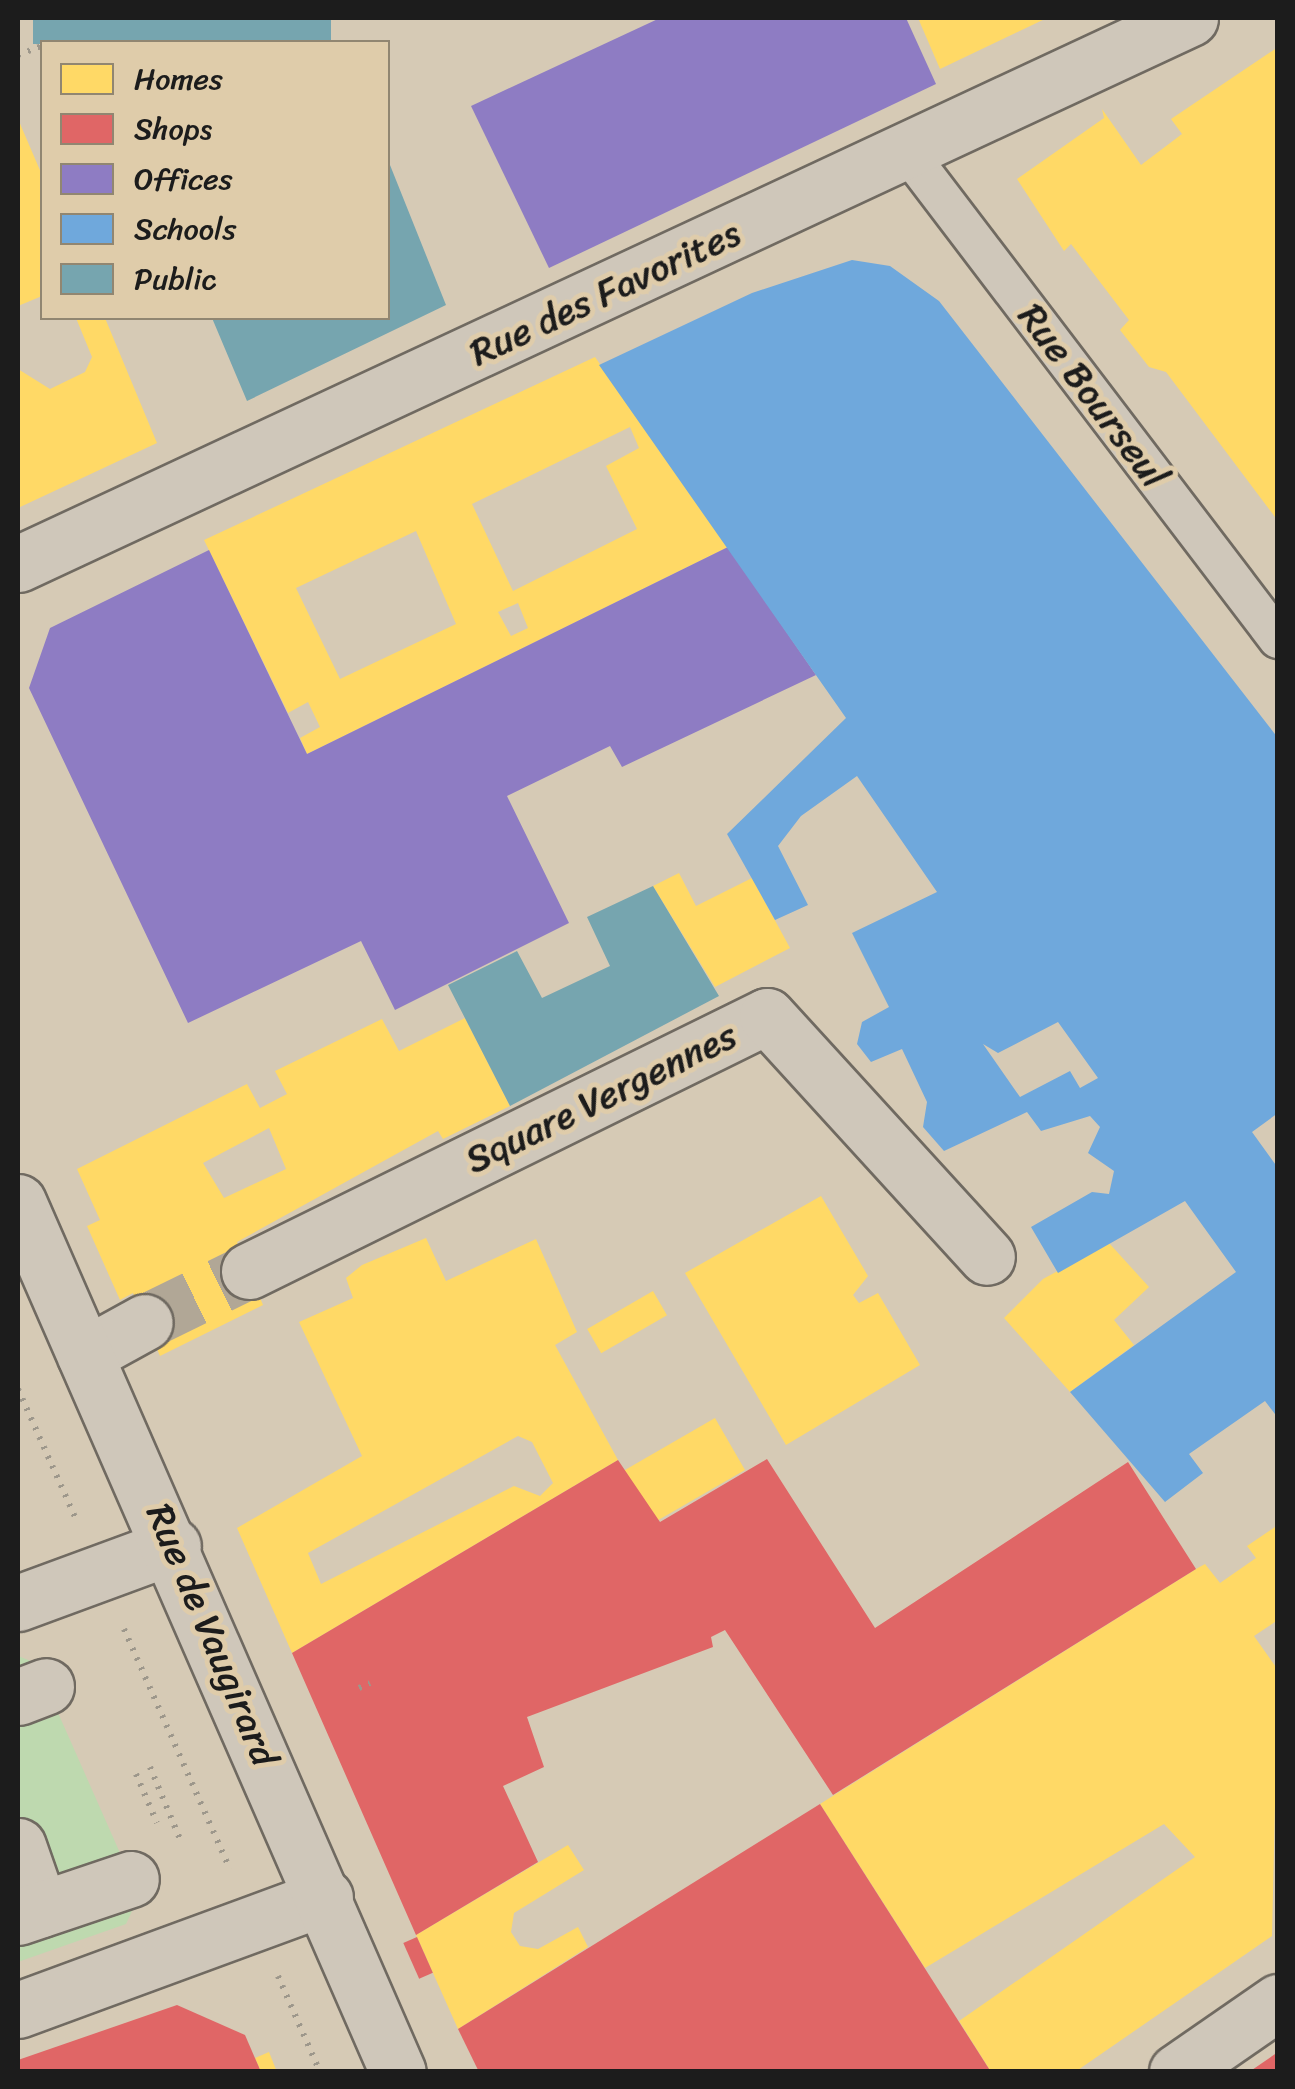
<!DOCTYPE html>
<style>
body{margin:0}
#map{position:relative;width:1295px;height:2089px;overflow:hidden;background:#d6cab5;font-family:Sriracha,sans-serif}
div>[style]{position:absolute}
.green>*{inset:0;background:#bed9af}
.homes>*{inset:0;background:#ffd966;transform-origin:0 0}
.shops>*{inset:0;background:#e06666;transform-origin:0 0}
.offices>*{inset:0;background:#8e7cc3}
.schools>*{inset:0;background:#6fa8dc}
.public>*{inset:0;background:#76a5af;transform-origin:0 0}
.street-tunnel>*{height:55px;margin-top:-27.5px;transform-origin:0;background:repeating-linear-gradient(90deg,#b1a796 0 55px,transparent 0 83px)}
.path>*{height:6px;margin-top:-3px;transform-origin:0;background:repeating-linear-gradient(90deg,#9d978b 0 2.5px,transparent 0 10.5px)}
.roads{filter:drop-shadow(2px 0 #706a61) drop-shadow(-2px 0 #706a61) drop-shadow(0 2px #706a61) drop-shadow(0 -2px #706a61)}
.lane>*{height:38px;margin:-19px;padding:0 19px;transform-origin:19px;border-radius:19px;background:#cfc7ba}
.street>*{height:55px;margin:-27.5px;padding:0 27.5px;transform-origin:27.5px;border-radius:27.5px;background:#cfc7ba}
.secondary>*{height:55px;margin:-27.5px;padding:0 27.5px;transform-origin:27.5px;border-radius:27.5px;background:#cfc7ba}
span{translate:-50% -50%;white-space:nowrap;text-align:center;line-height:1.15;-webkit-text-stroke:10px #dfccaa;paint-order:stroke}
.street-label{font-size:38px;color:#1c1c1c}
.frame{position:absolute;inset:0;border:20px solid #1c1c1c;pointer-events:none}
.legend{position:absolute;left:40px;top:40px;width:350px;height:280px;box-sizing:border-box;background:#dfccaa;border:2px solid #918671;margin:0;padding:12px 18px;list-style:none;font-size:30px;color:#1c1c1c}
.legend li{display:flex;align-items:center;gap:20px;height:50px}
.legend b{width:50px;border:2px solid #918671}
</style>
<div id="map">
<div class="green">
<i style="clip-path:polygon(18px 1656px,36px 1663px,139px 1896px,126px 1924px,18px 1962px)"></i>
</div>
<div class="homes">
<i style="clip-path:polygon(918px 18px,1047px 18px,940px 69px)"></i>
<i style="clip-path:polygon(1278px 47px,1278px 521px,1166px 372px,1149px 367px,1120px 330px,1129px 320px,1071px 244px,1064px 251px,1017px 179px,1104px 118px,1102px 109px,1141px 165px,1182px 134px,1171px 119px)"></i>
<i style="clip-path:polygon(18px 119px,42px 175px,42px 296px,18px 306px)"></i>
<i style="clip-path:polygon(76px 318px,105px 318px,157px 443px,18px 508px,18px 369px,50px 389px,85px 372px,92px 357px)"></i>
<i style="clip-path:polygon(evenodd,595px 357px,728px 547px,307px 754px,300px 738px,320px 727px,308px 702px,288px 713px,204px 540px,595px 357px,630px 427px,639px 448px,606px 466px,637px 529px,513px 591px,472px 504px,630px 427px,595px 357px,416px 531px,456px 624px,340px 679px,296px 588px,416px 531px,595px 357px,518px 603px,528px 628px,511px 636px,498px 612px,518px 603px)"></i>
<i style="clip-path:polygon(679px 873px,696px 906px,752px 878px,790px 948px,715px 987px,653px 886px)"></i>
<i style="clip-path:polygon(evenodd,465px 1018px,510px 1106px,443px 1139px,438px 1131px,237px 1242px,263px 1305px,160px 1356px,133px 1293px,120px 1300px,87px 1226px,100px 1220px,77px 1169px,247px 1084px,260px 1108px,287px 1094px,275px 1071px,382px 1019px,399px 1051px,465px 1018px,269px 1128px,286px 1169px,224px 1198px,203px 1163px,269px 1128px)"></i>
<i style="clip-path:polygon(821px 1196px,868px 1276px,853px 1295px,859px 1303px,878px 1293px,920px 1365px,786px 1445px,685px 1273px)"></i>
<i style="clip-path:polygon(evenodd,426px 1238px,446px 1281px,536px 1239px,577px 1332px,555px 1345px,618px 1460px,292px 1653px,237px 1528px,362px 1456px,299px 1322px,353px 1298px,346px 1278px,362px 1265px,426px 1238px,518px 1436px,532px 1442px,553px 1483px,540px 1496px,514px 1486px,321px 1584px,308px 1553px,518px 1436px)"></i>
<i style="clip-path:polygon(1109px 1243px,1149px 1287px,1114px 1320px,1134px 1345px,1070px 1392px,1004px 1318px,1043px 1279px)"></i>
<i style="left:653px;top:1291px;width:28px;height:76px;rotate:60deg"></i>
<i style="left:715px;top:1418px;width:60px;height:105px;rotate:60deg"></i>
<i style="clip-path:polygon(1275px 1527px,1278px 1620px,1254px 1636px,1278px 1670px,1272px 1936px,1075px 2072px,991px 2072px,959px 2021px,1195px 1857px,1164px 1824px,925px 1968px,820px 1804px,1196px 1569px,1205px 1564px,1220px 1583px,1256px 1558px,1247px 1546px)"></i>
<i style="clip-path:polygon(568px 1845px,584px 1870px,514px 1913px,511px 1932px,520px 1946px,538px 1949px,578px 1927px,588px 1947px,458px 2029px,416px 1935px)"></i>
<i style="clip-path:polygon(269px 2052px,277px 2072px,261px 2072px,255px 2058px)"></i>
</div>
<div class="shops">
<i style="clip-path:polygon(767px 1459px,875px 1628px,1128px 1462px,1196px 1569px,833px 1795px,725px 1630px,711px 1637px,713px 1647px,527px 1717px,544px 1767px,503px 1786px,538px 1862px,416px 1935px,292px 1653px,618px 1460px,660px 1522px)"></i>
<i style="clip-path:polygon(820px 1804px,991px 2072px,479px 2072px,458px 2029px)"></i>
<i style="left:417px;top:1937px;width:39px;height:15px;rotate:66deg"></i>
<i style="clip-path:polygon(177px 2005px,245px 2035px,261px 2072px,18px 2072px,18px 2060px)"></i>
<i style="clip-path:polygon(1278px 2052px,1278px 2072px,1249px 2072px)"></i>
</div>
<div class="offices">
<i style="clip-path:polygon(660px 18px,906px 18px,936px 84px,549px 268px,471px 106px)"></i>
<i style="clip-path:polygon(728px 547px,816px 675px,622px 767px,610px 746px,507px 796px,569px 923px,395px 1010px,361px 941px,188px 1023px,29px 688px,50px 628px,209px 550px,307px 754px)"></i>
</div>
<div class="schools">
<i style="clip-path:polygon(evenodd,852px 260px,890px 266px,939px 301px,1278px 738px,1278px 1113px,1252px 1132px,1278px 1168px,1278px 1418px,1265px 1401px,1189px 1454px,1203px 1473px,1165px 1502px,1070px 1392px,1236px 1272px,1185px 1201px,1058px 1273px,1031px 1227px,1092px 1192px,1109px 1194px,1114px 1171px,1088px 1153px,1100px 1127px,1090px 1116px,1041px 1131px,1027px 1112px,944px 1151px,923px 1127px,927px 1102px,902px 1049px,871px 1062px,857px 1044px,862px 1022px,889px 1007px,852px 933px,937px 892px,857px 776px,801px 816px,778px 846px,808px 905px,775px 920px,727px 834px,846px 718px,599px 365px,752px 293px,852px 260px,1058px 1022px,1098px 1078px,1080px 1088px,1070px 1071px,1020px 1097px,983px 1044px,998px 1053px,1058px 1022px)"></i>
</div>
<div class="public">
<i style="left:33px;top:18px;width:298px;height:26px"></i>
<i style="clip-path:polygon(388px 160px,446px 305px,247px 401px,212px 318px,388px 318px)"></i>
<i style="clip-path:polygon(653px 886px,719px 996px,510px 1106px,448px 985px,517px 951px,542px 998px,610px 966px,587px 917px)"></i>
</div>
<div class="street-tunnel">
<i style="left:145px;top:1322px;width:116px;rotate:-26.1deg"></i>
</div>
<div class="path">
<i style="left:18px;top:55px;width:26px;rotate:-21deg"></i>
<i style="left:18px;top:1389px;width:140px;rotate:66deg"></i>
<i style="left:124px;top:1629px;width:262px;rotate:66.2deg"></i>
<i style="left:359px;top:1688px;width:12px;rotate:-24deg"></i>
<i style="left:150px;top:1767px;width:78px;rotate:67.4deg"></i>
<i style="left:136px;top:1774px;width:53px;rotate:66.8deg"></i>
<i style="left:278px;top:1976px;width:105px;rotate:66.4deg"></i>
</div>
<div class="roads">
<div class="lane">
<i style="left:908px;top:153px;width:611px;rotate:52.72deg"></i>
</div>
<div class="street">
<i style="left:18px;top:564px;width:1293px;rotate:-24.98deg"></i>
<i style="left:249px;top:1271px;width:577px;rotate:-26.21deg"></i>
<i style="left:767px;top:1016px;width:326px;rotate:47.6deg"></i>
<i style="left:85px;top:1355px;width:68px;rotate:-28.8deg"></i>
<i style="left:18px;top:1603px;width:165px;rotate:-20.2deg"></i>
<i style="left:18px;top:1697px;width:30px;rotate:-21deg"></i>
<i style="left:18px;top:1846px;width:67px;rotate:70.8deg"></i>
<i style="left:18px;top:1917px;width:119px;rotate:-18.6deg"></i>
<i style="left:18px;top:2010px;width:327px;rotate:-20.2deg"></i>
<i style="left:1177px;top:2072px;width:123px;rotate:-34.7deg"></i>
</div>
<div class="secondary">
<i style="left:18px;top:1202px;width:949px;rotate:66.41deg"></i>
</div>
</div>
<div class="street-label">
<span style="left:605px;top:293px;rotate:-25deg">Rue des Favorites</span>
<span style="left:1093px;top:396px;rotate:53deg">Rue Bourseul</span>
<span style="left:601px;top:1098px;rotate:-26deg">Square Vergennes</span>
<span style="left:212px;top:1635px;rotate:67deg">Rue de Vaugirard</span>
</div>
<div class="frame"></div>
<ul class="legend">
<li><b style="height:28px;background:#ffd966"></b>Homes</li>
<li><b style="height:28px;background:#e06666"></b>Shops</li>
<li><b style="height:28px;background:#8e7cc3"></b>Offices</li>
<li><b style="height:28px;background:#6fa8dc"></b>Schools</li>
<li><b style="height:28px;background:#76a5af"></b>Public</li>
</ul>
</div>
